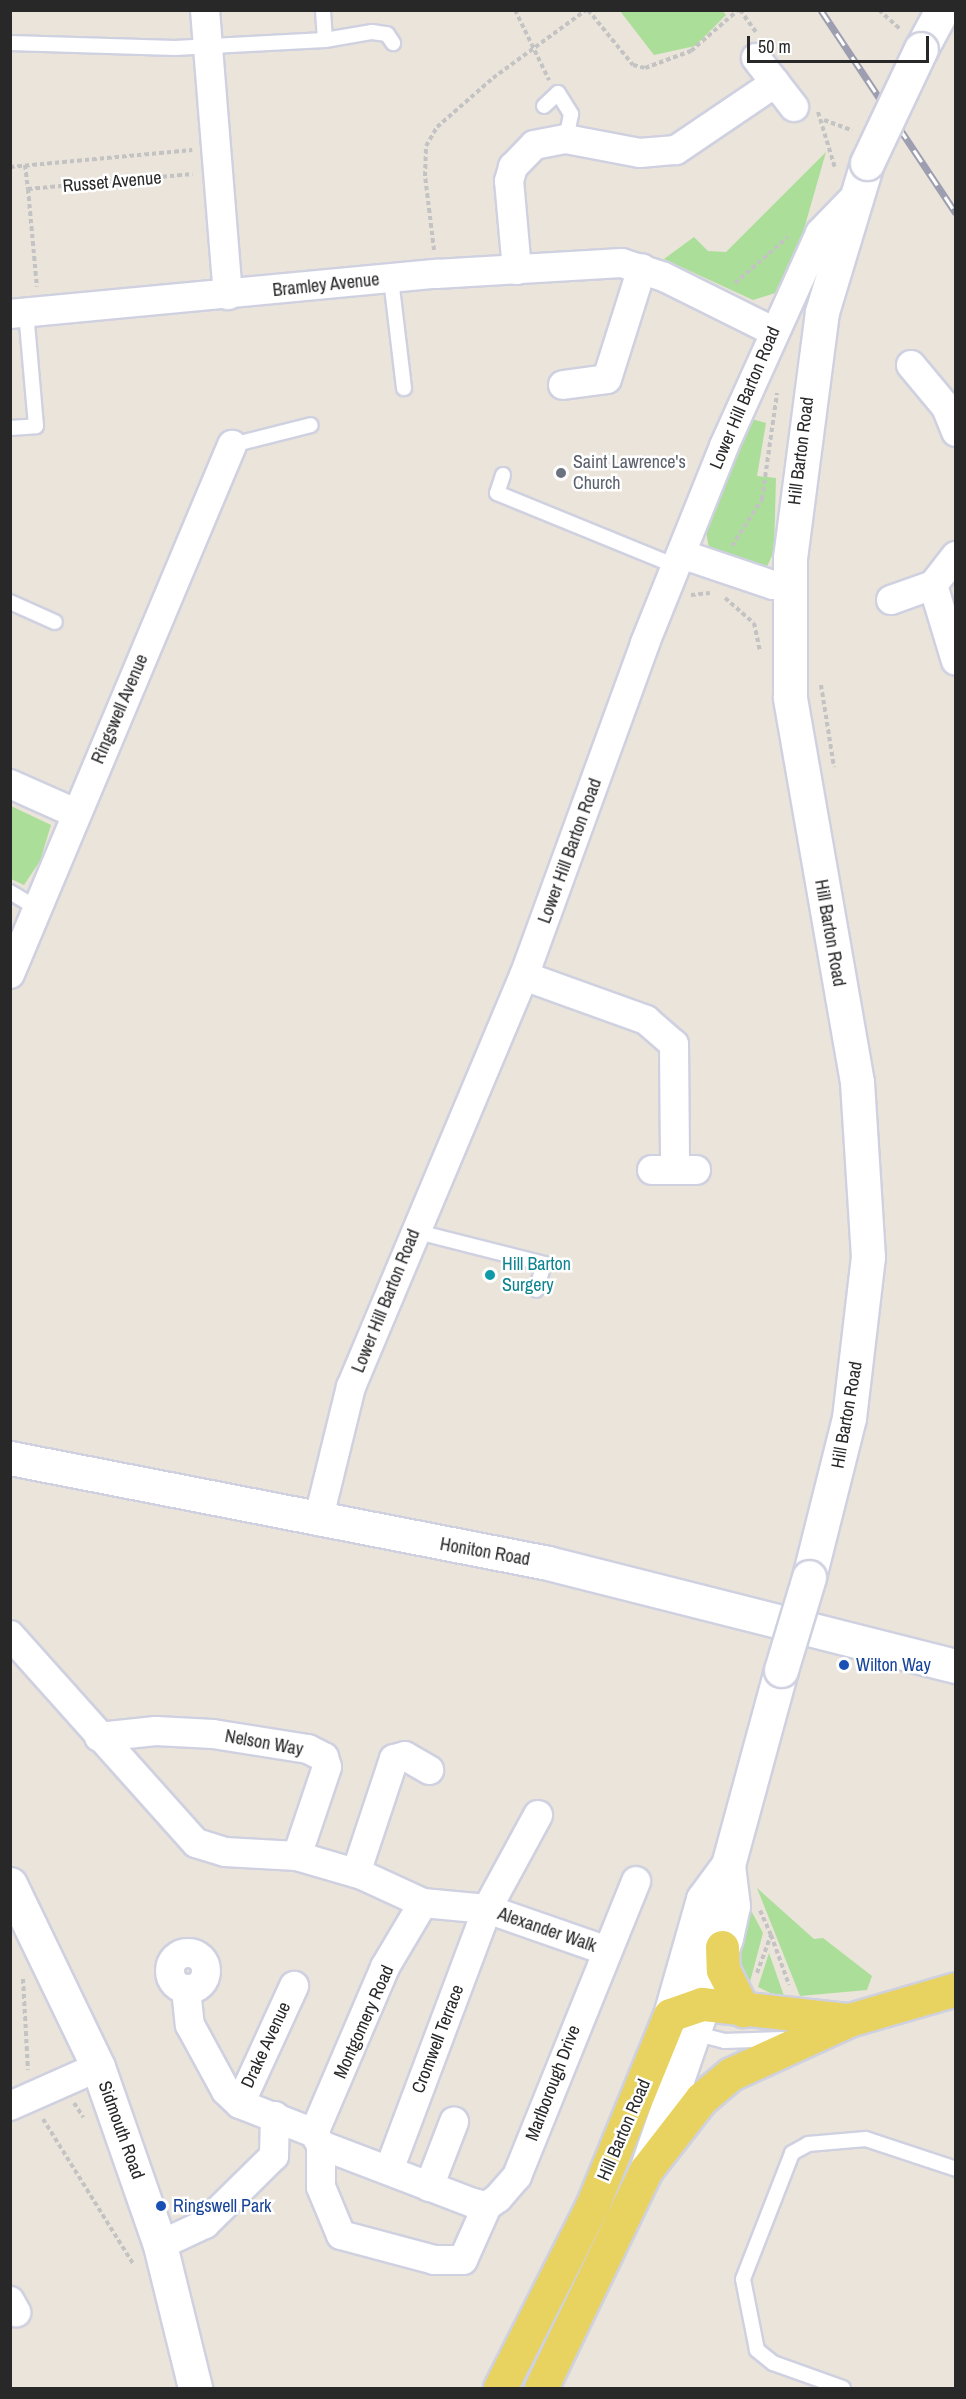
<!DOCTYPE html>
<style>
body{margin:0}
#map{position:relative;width:966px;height:2399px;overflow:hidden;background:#eae4da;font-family:"Archivo Narrow",sans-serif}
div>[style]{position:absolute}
.green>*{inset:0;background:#abde98}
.path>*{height:4px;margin-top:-2px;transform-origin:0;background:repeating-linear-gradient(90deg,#c3c3c3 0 4.5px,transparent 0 7.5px)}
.roads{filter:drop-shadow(2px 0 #cfd1e0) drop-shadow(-2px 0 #cfd1e0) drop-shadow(0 2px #cfd1e0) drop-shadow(0 -2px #cfd1e0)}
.lane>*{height:14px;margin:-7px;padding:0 7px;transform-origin:7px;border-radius:7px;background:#fff}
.street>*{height:28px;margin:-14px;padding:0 14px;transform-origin:14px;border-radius:14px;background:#fff}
.street>.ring{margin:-14px;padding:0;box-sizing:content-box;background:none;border:28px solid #fff;border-radius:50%}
.secondary>*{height:33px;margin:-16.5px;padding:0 16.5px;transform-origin:16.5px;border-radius:16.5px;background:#fff}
.primary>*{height:33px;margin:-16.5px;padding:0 16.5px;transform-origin:16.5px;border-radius:16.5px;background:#e8d360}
.rail>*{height:7px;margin-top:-3.5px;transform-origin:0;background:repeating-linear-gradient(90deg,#fff 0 14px,#9d9fb1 0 28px);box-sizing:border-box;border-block:2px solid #9d9fb1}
.bridges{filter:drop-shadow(2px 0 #cfd1e0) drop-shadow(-2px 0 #cfd1e0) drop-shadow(0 2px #cfd1e0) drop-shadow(0 -2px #cfd1e0)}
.secondary-bridge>*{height:33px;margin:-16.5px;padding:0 16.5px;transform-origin:16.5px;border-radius:16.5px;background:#fff}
.dots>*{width:16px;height:16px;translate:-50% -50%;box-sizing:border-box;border:3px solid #fff;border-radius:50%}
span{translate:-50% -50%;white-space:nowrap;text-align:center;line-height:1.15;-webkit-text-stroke:5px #fff;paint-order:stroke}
.street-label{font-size:18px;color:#282828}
.worship-label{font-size:18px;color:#5b616d}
.left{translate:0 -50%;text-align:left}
.culture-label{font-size:18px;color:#0d838f}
.transit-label{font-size:18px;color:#164399}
.frame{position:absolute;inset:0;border:12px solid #282828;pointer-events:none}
.scale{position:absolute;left:747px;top:36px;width:182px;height:27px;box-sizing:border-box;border:3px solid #282828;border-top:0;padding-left:8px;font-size:18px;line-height:21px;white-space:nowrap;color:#282828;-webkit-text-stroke:4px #fff;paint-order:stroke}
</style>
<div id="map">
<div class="green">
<i style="clip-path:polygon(722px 10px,726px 15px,695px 46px,654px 55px,620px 11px)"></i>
<i style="clip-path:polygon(826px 152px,800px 243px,775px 293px,753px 300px,664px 259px,694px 237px,708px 251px,726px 252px)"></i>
<i style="clip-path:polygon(752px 419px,766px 423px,757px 476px,776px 478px,774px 551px,766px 569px,709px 548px,705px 527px)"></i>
<i style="clip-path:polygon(11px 806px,51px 825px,40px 861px,24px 885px,11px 879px)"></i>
<i style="clip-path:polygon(757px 1888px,814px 1939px,823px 1938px,872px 1976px,867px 1990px,800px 1996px)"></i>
<i style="clip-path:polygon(745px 1899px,763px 1933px,747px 1993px,733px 1968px)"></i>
<i style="clip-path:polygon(769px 1953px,784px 1996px,781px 1998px,758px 1987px)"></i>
</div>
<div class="path">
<i style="left:515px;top:10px;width:78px;rotate:64.1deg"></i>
<i style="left:588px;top:10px;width:71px;rotate:50.7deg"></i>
<i style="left:633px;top:65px;width:12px;rotate:14deg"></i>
<i style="left:645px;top:68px;width:49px;rotate:-20.3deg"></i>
<i style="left:691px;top:51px;width:62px;rotate:-41.1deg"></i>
<i style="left:740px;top:10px;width:29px;rotate:54deg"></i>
<i style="left:879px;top:10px;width:28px;rotate:42deg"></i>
<i style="left:818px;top:112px;width:59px;rotate:73.1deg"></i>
<i style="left:824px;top:120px;width:30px;rotate:20deg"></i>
<i style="left:25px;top:165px;width:24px;rotate:83deg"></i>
<i style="left:28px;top:189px;width:165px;rotate:-5.2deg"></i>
<i style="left:10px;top:167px;width:183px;rotate:-5.3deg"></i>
<i style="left:28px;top:189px;width:98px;rotate:84.8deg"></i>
<i style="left:434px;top:250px;width:75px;rotate:-96.9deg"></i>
<i style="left:425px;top:176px;width:30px;rotate:-88deg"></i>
<i style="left:426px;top:146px;width:22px;rotate:-60deg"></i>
<i style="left:437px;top:127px;width:74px;rotate:-41.2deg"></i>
<i style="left:493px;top:78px;width:115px;rotate:-36.2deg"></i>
<i style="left:735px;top:283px;width:70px;rotate:-41deg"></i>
<i style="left:732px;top:546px;width:56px;rotate:-57.4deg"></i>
<i style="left:762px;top:499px;width:107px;rotate:-81.9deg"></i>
<i style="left:691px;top:595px;width:19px;rotate:-6deg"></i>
<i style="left:725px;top:598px;width:38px;rotate:41deg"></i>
<i style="left:754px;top:623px;width:29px;rotate:78deg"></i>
<i style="left:821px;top:685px;width:83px;rotate:81deg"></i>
<i style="left:771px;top:1935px;width:53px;rotate:70.2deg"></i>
<i style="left:757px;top:1973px;width:40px;rotate:-69.8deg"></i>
<i style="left:771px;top:1935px;width:27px;rotate:-114deg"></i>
<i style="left:23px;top:1979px;width:91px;rotate:86.9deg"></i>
<i style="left:74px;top:2103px;width:17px;rotate:57deg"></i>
<i style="left:43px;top:2119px;width:172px;rotate:58.1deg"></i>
</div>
<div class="roads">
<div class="lane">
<i style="left:325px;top:40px;width:48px;rotate:-9.7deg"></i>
<i style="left:372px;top:32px;width:15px;rotate:8deg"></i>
<i style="left:387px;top:34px;width:11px;rotate:56deg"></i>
<i style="left:10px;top:43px;width:165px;rotate:1.7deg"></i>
<i style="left:175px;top:48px;width:150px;rotate:-3.1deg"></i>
<i style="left:325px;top:40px;width:30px;rotate:-94deg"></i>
<i style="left:544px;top:106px;width:19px;rotate:-43deg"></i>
<i style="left:558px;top:93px;width:25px;rotate:58deg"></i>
<i style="left:571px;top:114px;width:25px;rotate:101deg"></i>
<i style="left:391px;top:279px;width:110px;rotate:83.2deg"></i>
<i style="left:10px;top:428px;width:26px;rotate:-4deg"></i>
<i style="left:36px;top:426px;width:114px;rotate:-95deg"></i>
<i style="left:232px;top:445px;width:81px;rotate:-14.2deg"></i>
<i style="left:503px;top:475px;width:19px;rotate:108deg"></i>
<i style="left:497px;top:493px;width:193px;rotate:22.2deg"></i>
<i style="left:10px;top:602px;width:49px;rotate:24deg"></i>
<i style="left:10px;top:892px;width:31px;rotate:31deg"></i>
<i style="left:414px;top:1231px;width:134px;rotate:14.2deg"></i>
<i style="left:544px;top:1264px;width:27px;rotate:107deg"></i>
<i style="left:693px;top:2033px;width:32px;rotate:14deg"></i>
<i style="left:724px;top:2041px;width:59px;rotate:-1.9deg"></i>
<i style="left:843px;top:2388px;width:74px;rotate:-160.3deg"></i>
<i style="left:773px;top:2363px;width:21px;rotate:-141deg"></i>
<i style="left:757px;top:2350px;width:72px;rotate:-101.2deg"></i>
<i style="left:743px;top:2279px;width:135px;rotate:-68.7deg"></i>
<i style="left:792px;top:2153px;width:18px;rotate:-29deg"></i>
<i style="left:808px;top:2144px;width:58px;rotate:-4.9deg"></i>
<i style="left:866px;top:2139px;width:95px;rotate:18.4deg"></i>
</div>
<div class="street">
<i style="left:205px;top:10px;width:286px;rotate:85.4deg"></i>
<i style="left:756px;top:58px;width:62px;rotate:52.2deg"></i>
<i style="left:517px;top:270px;width:89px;rotate:-95.1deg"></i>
<i style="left:509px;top:181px;width:15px;rotate:-74deg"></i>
<i style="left:513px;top:167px;width:30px;rotate:-46deg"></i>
<i style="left:534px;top:145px;width:33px;rotate:-11deg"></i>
<i style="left:566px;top:139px;width:75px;rotate:10.7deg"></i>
<i style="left:640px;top:153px;width:36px;rotate:-5deg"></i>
<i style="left:676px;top:150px;width:120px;rotate:-34.1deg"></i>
<i style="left:10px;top:314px;width:428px;rotate:-5.4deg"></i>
<i style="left:436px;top:274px;width:186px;rotate:-3.4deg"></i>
<i style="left:622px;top:263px;width:44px;rotate:18.4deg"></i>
<i style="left:664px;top:277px;width:122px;rotate:26.4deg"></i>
<i style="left:911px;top:365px;width:55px;rotate:50.2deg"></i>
<i style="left:946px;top:407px;width:27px;rotate:68deg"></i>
<i style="left:563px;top:385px;width:44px;rotate:-7.8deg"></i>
<i style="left:607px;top:379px;width:116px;rotate:-72.5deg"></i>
<i style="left:681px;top:554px;width:97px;rotate:18.6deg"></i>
<i style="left:773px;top:585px;width:19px;rotate:3deg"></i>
<i style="left:933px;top:585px;width:37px;rotate:-52deg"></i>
<i style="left:891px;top:600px;width:45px;rotate:-19.7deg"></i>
<i style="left:933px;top:585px;width:79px;rotate:73.2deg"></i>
<i style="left:10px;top:784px;width:71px;rotate:24deg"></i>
<i style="left:10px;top:974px;width:574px;rotate:-67.23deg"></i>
<i style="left:524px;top:976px;width:130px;rotate:19.8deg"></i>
<i style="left:646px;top:1020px;width:37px;rotate:41deg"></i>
<i style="left:674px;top:1044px;width:124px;rotate:89.5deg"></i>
<i style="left:652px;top:1170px;width:44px"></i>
<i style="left:318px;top:1521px;width:138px;rotate:-76.2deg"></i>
<i style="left:351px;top:1387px;width:446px;rotate:-67.2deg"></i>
<i style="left:524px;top:976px;width:354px;rotate:-70deg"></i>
<i style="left:645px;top:643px;width:212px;rotate:-68.1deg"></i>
<i style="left:724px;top:446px;width:234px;rotate:-65.7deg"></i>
<i style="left:820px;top:233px;width:49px;rotate:-45.8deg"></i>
<i style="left:10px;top:1635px;width:279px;rotate:48.2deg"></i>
<i style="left:196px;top:1843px;width:30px;rotate:17deg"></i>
<i style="left:225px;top:1852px;width:72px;rotate:3.2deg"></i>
<i style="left:297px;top:1856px;width:68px;rotate:16.3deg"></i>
<i style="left:362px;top:1875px;width:67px;rotate:24.7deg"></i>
<i style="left:423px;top:1903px;width:64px;rotate:5.4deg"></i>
<i style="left:487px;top:1909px;width:107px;rotate:-61.5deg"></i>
<i style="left:99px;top:1737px;width:57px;rotate:-6deg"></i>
<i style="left:156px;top:1731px;width:57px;rotate:3deg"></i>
<i style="left:213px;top:1734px;width:96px;rotate:9deg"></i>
<i style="left:308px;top:1749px;width:18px;rotate:27deg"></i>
<i style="left:324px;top:1757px;width:10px;rotate:73deg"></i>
<i style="left:327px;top:1767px;width:94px;rotate:108.6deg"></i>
<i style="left:356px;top:1873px;width:120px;rotate:-71.6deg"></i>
<i style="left:394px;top:1759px;width:11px;rotate:-15deg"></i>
<i style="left:405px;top:1756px;width:28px;rotate:30deg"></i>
<i class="ring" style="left:170px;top:1953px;width:8px;height:8px"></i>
<i style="left:186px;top:1989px;width:36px;rotate:84deg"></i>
<i style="left:190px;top:2025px;width:75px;rotate:61.4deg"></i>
<i style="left:226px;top:2091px;width:19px;rotate:43deg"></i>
<i style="left:240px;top:2104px;width:79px;rotate:21.4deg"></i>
<i style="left:314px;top:2133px;width:181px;rotate:-66.8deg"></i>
<i style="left:385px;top:1967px;width:74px;rotate:-59.3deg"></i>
<i style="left:240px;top:2104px;width:130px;rotate:-65.4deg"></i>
<i style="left:10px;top:2106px;width:96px;rotate:-23.9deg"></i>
<i style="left:314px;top:2133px;width:14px;rotate:60deg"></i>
<i style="left:321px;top:2145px;width:163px;rotate:20.9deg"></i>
<i style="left:473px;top:2203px;width:14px;rotate:12deg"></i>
<i style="left:487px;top:2206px;width:14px;rotate:-36deg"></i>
<i style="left:498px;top:2198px;width:29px;rotate:-49deg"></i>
<i style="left:517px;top:2176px;width:318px;rotate:-68deg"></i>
<i style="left:321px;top:2145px;width:42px;rotate:90deg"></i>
<i style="left:321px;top:2187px;width:52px;rotate:67.4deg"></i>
<i style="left:341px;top:2235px;width:96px;rotate:15deg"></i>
<i style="left:434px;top:2260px;width:29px"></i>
<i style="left:463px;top:2260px;width:59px;rotate:-66deg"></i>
<i style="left:389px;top:2170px;width:279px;rotate:-69.4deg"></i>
<i style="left:487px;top:1909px;width:125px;rotate:19.2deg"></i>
<i style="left:429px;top:2187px;width:70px;rotate:-69deg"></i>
<i style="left:160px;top:2245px;width:50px;rotate:-25deg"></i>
<i style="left:205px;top:2224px;width:97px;rotate:-44.6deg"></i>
<i style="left:274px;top:2156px;width:40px;rotate:-88.6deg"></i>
<i style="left:10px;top:2301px;width:13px;rotate:61deg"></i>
</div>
<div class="secondary">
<i style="left:921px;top:49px;width:44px;rotate:-61.7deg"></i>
<i style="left:10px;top:1458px;width:548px;rotate:11.04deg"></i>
<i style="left:548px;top:1563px;width:421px;rotate:14.2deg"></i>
<i style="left:809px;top:1577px;width:164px;rotate:-75.9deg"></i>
<i style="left:849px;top:1418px;width:162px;rotate:-83.3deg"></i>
<i style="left:868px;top:1257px;width:175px;rotate:-93.6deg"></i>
<i style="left:857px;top:1082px;width:391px;rotate:-99.9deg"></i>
<i style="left:790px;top:697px;width:139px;rotate:-90deg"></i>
<i style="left:790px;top:558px;width:248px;rotate:-82.6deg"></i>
<i style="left:822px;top:312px;width:156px;rotate:-73.2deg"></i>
<i style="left:10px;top:1884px;width:203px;rotate:64.3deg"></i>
<i style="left:98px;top:2067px;width:188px;rotate:70.8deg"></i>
<i style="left:160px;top:2245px;width:147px;rotate:76.2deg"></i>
<i style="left:670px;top:2015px;width:121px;rotate:-74.1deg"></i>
<i style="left:703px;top:1899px;width:42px;rotate:-53.7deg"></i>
<i style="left:728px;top:1865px;width:202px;rotate:-74.8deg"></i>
<i style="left:646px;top:2170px;width:245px;rotate:-71deg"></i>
<i style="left:726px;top:1938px;width:33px;rotate:-78deg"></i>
<i style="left:733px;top:1906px;width:41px;rotate:-97deg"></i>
</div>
<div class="primary">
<i style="left:722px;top:1947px;width:23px;rotate:88deg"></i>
<i style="left:723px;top:1970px;width:45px;rotate:63.4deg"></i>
<i style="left:500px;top:2388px;width:204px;rotate:-63.2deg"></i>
<i style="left:592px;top:2206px;width:206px;rotate:-67.8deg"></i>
<i style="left:670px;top:2015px;width:34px;rotate:-19deg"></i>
<i style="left:702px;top:2004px;width:145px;rotate:6.3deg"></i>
<i style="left:541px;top:2388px;width:242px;rotate:-64.3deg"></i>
<i style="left:646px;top:2170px;width:90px;rotate:-52.2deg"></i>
<i style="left:701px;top:2099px;width:39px;rotate:-40deg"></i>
<i style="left:731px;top:2074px;width:130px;rotate:-24.6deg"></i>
<i style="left:849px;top:2020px;width:111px;rotate:-16.2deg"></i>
</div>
</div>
<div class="rail">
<i style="left:821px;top:10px;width:244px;rotate:56.4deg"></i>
</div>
<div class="bridges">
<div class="secondary-bridge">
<i style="left:867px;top:163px;width:126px;rotate:-64.7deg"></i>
<i style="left:781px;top:1670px;width:97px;rotate:-73.2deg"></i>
</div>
</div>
<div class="dots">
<i style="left:561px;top:473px;background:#6b7280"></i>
<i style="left:490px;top:1275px;background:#0f9aa8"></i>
<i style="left:844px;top:1665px;background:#1a4fb4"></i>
<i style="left:161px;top:2206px;background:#1a4fb4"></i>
</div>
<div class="street-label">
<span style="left:112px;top:182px;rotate:-5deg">Russet Avenue</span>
<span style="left:326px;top:285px;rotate:-6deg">Bramley Avenue</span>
<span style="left:745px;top:398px;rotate:-67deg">Lower Hill Barton Road</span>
<span style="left:801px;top:451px;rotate:-83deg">Hill Barton Road</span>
<span style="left:120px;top:709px;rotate:-67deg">Ringswell Avenue</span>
<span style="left:570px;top:851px;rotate:-70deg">Lower Hill Barton Road</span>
<span style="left:830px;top:933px;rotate:80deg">Hill Barton Road</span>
<span style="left:386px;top:1301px;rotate:-68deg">Lower Hill Barton Road</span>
<span style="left:847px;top:1415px;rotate:-80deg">Hill Barton Road</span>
<span style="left:485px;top:1552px;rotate:10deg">Honiton Road</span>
<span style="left:264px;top:1743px;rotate:10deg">Nelson Way</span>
<span style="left:547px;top:1930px;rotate:19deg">Alexander Walk</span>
<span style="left:364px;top:2022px;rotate:-66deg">Montgomery Road</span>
<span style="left:438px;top:2039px;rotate:-69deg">Cromwell Terrace</span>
<span style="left:266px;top:2045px;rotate:-65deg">Drake Avenue</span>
<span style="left:553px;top:2083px;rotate:-69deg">Marlborough Drive</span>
<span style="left:121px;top:2130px;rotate:70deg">Sidmouth Road</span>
<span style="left:624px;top:2130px;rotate:-67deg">Hill Barton Road</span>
</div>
<div class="worship-label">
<span class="left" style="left:573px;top:473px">Saint Lawrence's<br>Church</span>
</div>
<div class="culture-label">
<span class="left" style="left:502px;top:1275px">Hill Barton<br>Surgery</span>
</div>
<div class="transit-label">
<span class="left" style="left:856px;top:1665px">Wilton Way</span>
<span class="left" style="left:173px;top:2206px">Ringswell Park</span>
</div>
<div class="frame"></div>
<div class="scale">50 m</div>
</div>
